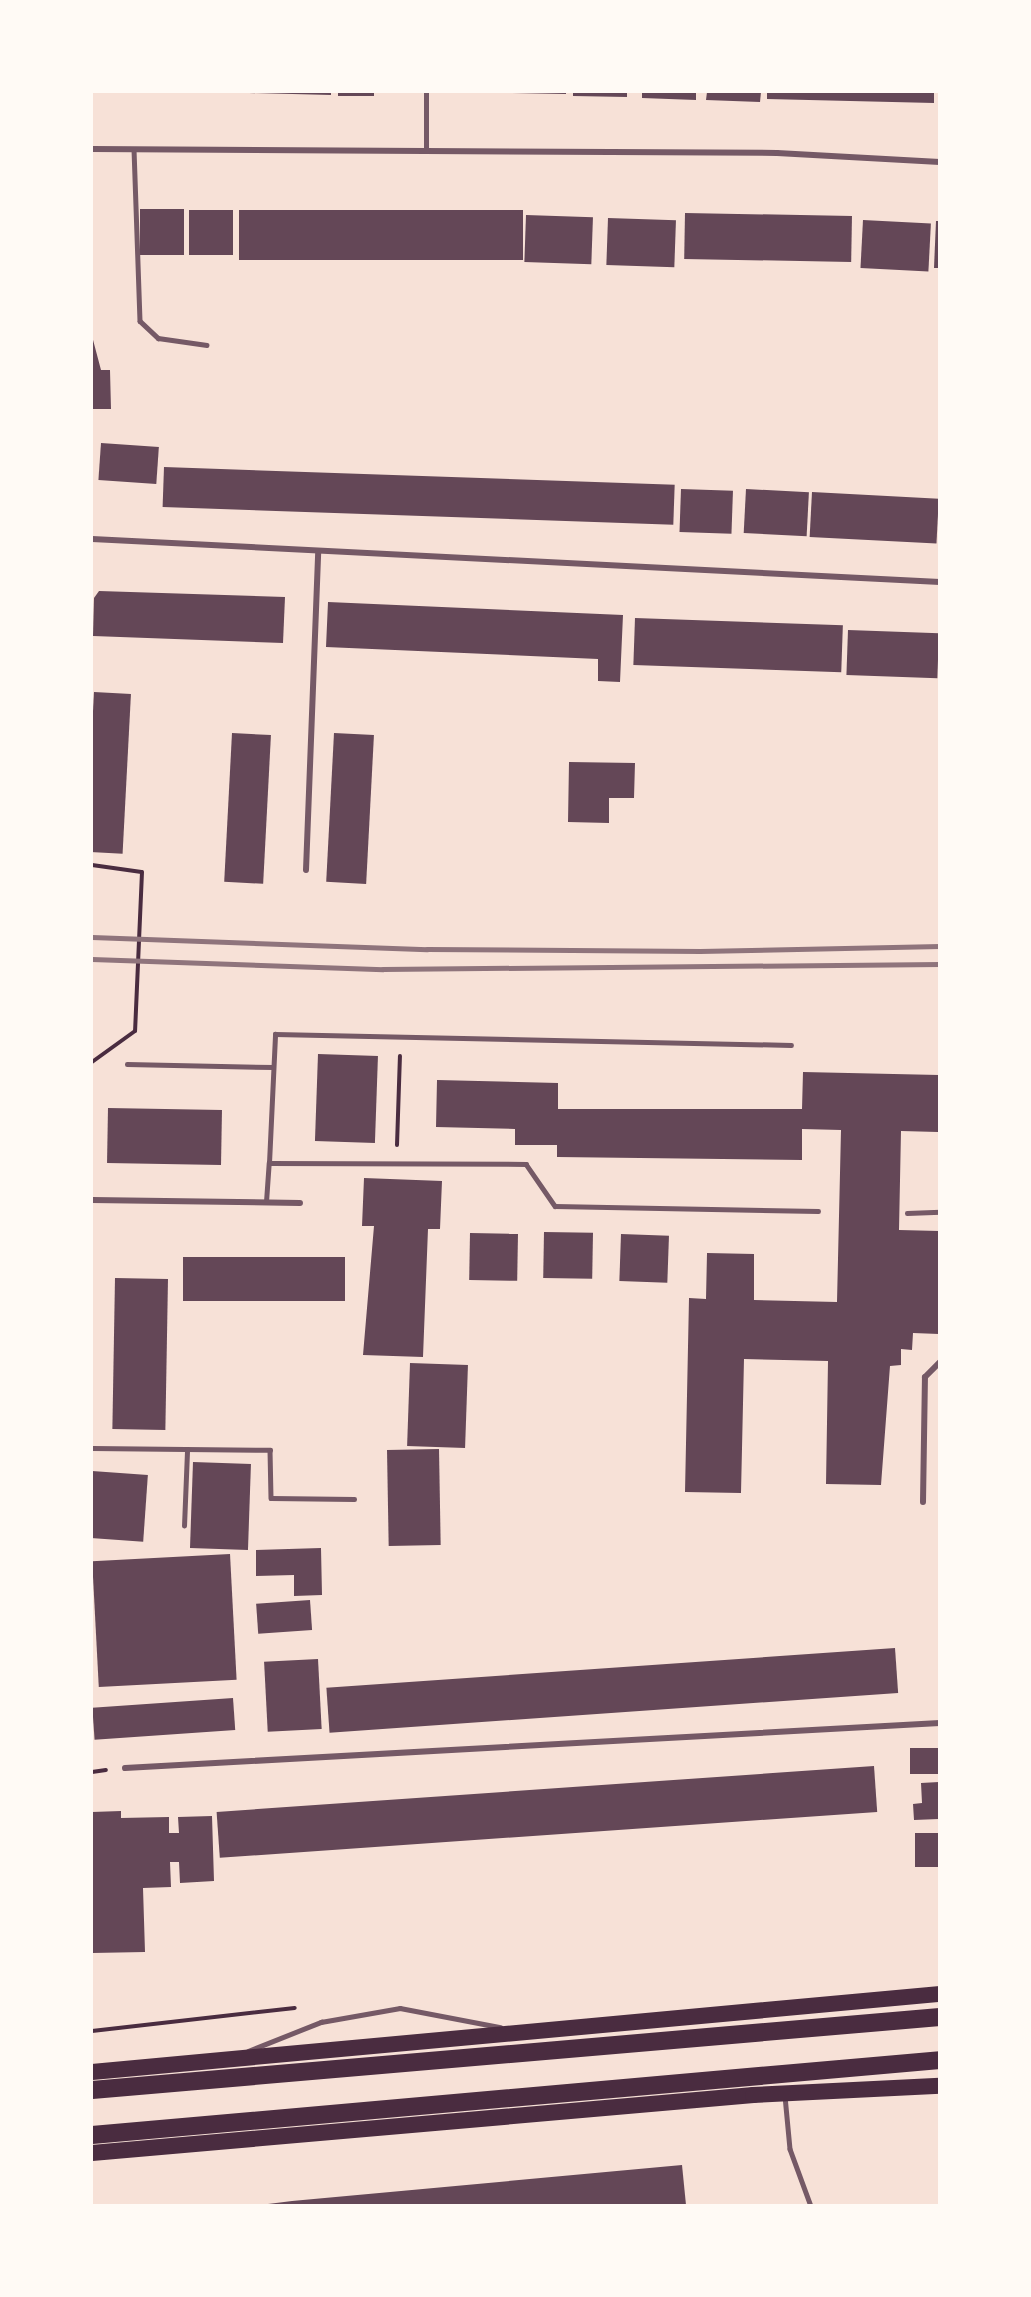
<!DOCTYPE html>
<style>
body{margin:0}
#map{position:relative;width:1031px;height:2297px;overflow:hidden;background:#f7e1d7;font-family:"Noto Sans",sans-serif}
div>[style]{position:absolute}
.building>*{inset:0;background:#644757;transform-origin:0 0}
.path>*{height:4px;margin:-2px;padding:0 2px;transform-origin:2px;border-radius:2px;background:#4a2c40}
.service>*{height:4.5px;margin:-2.25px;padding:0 2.25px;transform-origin:2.25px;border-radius:2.25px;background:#755966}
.minor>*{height:6px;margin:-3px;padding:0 3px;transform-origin:3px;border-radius:3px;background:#755966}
.trunk>*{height:16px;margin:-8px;padding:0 8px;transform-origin:8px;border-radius:8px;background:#4a2c40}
.motorway>*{height:18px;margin:-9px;padding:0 9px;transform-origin:9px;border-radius:9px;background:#4a2c40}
.rail>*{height:4.5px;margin:-2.25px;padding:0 2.25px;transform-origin:2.25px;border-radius:2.25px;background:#8f747c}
span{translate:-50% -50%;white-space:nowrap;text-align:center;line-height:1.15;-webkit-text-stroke:4.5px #fffaf5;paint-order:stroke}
.frame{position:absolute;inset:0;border:93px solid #fffaf5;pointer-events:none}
</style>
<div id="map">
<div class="building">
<i style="clip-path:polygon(249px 92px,331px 92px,331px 95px,249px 93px)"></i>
<i style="left:338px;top:92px;width:36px;height:4px"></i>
<i style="clip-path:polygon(512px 92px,566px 92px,566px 94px,512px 93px)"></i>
<i style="clip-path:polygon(573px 92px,627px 92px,627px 97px,573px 96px)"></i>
<i style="clip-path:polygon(642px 92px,696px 92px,696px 100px,642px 98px)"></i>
<i style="clip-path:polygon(707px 92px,761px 92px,760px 102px,706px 100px)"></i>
<i style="clip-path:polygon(767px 92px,934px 92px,934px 103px,767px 99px)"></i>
<i style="left:140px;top:209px;width:44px;height:46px"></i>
<i style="left:189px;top:210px;width:44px;height:45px"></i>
<i style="left:239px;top:210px;width:284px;height:50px"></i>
<i style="left:685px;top:213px;width:167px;height:46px;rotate:1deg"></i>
<i style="left:526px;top:215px;width:67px;height:47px;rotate:2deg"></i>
<i style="left:608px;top:218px;width:68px;height:47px;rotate:2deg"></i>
<i style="left:863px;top:220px;width:68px;height:48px;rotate:3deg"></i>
<i style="clip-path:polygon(936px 221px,939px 221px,939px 268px,934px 268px)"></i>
<i style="clip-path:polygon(92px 336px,101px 370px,110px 370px,111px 409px,92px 409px)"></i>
<i style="left:101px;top:443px;width:58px;height:37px;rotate:4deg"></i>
<i style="left:164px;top:467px;width:511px;height:40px;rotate:2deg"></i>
<i style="left:681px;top:489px;width:52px;height:43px;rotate:2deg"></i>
<i style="left:746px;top:489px;width:63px;height:44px;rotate:3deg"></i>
<i style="left:812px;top:492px;width:127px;height:45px;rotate:3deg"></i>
<i style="clip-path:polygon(99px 591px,285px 597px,283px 643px,93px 636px,94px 598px)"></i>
<i style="clip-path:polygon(328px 602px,623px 615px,620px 682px,598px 681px,598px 659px,326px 647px)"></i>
<i style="left:635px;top:618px;width:208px;height:47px;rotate:2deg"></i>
<i style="left:848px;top:630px;width:91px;height:45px;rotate:2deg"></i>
<i style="left:94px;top:692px;width:37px;height:160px;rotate:3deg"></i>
<i style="left:232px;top:733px;width:39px;height:149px;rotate:3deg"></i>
<i style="left:334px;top:733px;width:40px;height:149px;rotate:3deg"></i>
<i style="clip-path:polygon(569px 762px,635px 763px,634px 798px,609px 798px,609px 823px,568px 822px)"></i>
<i style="left:318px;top:1054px;width:60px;height:87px;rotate:2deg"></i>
<i style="clip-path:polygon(803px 1072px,939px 1075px,938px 1132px,901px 1131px,899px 1230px,939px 1231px,939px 1334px,913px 1333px,912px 1350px,901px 1349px,901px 1365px,890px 1366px,881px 1485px,826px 1484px,828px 1361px,744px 1359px,741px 1493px,685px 1492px,689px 1298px,706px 1299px,707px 1253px,754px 1254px,754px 1300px,837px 1302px,841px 1130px,802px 1129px,802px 1160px,557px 1157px,557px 1145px,515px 1145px,515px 1129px,436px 1127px,437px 1080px,558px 1083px,558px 1109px,802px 1109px)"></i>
<i style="left:108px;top:1108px;width:114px;height:55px;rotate:1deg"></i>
<i style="clip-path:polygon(364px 1178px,442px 1181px,440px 1229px,428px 1229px,423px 1357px,363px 1355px,374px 1226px,362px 1226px)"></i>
<i style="left:544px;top:1232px;width:49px;height:46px;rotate:1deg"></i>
<i style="left:470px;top:1233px;width:48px;height:47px;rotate:1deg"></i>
<i style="left:621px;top:1234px;width:48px;height:47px;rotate:2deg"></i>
<i style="left:183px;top:1257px;width:162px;height:44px"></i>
<i style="left:115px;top:1278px;width:53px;height:151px;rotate:1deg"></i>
<i style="left:410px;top:1363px;width:58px;height:83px;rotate:2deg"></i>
<i style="left:439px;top:1449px;width:96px;height:52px;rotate:89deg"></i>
<i style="left:193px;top:1462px;width:58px;height:86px;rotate:2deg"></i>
<i style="left:92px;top:1471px;width:56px;height:67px;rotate:4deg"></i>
<i style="clip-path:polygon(321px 1548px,322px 1595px,294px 1596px,294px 1575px,256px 1576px,256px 1550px)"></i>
<i style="left:230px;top:1554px;width:126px;height:138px;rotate:87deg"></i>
<i style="left:310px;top:1600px;width:30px;height:54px;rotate:86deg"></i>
<i style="left:895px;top:1648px;width:45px;height:570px;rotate:86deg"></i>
<i style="left:318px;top:1659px;width:70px;height:54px;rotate:87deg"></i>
<i style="left:233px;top:1698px;width:32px;height:141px;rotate:86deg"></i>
<i style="left:939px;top:1748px;width:26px;height:29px;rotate:90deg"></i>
<i style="left:874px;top:1766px;width:46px;height:659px;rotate:86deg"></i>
<i style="clip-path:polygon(939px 1782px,939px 1819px,914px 1820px,913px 1804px,922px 1803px,921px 1783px)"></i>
<i style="clip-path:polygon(121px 1811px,121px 1818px,169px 1817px,169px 1833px,179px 1833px,178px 1817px,212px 1816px,214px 1881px,180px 1883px,179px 1862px,170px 1862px,171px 1887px,143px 1888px,145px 1952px,92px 1953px,92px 1812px)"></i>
<i style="left:939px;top:1833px;width:34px;height:24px;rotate:90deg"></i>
<i style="clip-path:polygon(682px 2165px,686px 2205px,260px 2205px,292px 2201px)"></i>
</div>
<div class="path">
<i style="left:92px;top:865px;width:50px;rotate:8deg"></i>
<i style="left:142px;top:872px;width:159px;rotate:92.5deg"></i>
<i style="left:135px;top:1031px;width:53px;rotate:144.2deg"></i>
<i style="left:397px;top:1145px;width:89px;rotate:-88.1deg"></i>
<i style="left:92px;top:1772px;width:14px;rotate:-8deg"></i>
<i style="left:92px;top:2031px;width:204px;rotate:-6.5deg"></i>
</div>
<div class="service">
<i style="left:134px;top:149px;width:172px;rotate:88deg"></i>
<i style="left:140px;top:321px;width:25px;rotate:43deg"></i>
<i style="left:158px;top:338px;width:49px;rotate:8.1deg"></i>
<i style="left:426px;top:149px;width:57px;rotate:-90deg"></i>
<i style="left:127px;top:1064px;width:146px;rotate:1.2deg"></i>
<i style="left:269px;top:1163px;width:129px;rotate:-87.3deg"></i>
<i style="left:275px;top:1034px;width:516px;rotate:1.22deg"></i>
<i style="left:266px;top:1202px;width:39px;rotate:-86deg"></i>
<i style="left:269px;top:1163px;width:257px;rotate:0.2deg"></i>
<i style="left:526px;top:1164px;width:51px;rotate:55.4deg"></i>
<i style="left:555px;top:1206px;width:263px;rotate:1.1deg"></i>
<i style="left:907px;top:1213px;width:33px;rotate:-2deg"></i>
<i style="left:92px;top:1448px;width:178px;rotate:0.6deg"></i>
<i style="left:270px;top:1450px;width:48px;rotate:88.8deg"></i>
<i style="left:271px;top:1498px;width:83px;rotate:0.7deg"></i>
<i style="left:184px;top:1526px;width:76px;rotate:-87.7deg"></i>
<i style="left:248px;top:2051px;width:79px;rotate:-21.7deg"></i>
<i style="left:321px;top:2022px;width:80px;rotate:-10deg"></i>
<i style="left:400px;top:2008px;width:102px;rotate:10.8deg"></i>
<i style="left:785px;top:2096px;width:53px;rotate:84.6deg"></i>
<i style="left:790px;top:2149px;width:61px;rotate:69.8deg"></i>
</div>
<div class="minor">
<i style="left:92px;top:149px;width:685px;rotate:0.33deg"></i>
<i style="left:777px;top:153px;width:163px;rotate:3.2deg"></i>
<i style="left:92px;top:539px;width:849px;rotate:2.9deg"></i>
<i style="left:306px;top:870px;width:318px;rotate:-87.8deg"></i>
<i style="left:92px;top:1200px;width:208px;rotate:0.8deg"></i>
<i style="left:923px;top:1502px;width:125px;rotate:-89.1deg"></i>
<i style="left:925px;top:1377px;width:21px;rotate:-45deg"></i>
<i style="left:125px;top:1768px;width:816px;rotate:-3.16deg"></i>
</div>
<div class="trunk">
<i style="left:92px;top:2072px;width:852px;rotate:-5.26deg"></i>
<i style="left:92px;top:2153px;width:664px;rotate:-5.01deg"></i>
<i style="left:753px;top:2095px;width:187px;rotate:-2.8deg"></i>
</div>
<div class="motorway">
<i style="left:92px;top:2090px;width:851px;rotate:-4.92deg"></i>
<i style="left:92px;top:2135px;width:851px;rotate:-5.05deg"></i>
</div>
<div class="rail">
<i style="left:92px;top:937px;width:335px;rotate:2.1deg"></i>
<i style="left:427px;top:949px;width:273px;rotate:0.4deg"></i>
<i style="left:700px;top:951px;width:240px;rotate:-1.2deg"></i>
<i style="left:92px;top:959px;width:291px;rotate:2deg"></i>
<i style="left:383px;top:969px;width:557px;rotate:-0.51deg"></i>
</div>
<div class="frame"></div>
</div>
